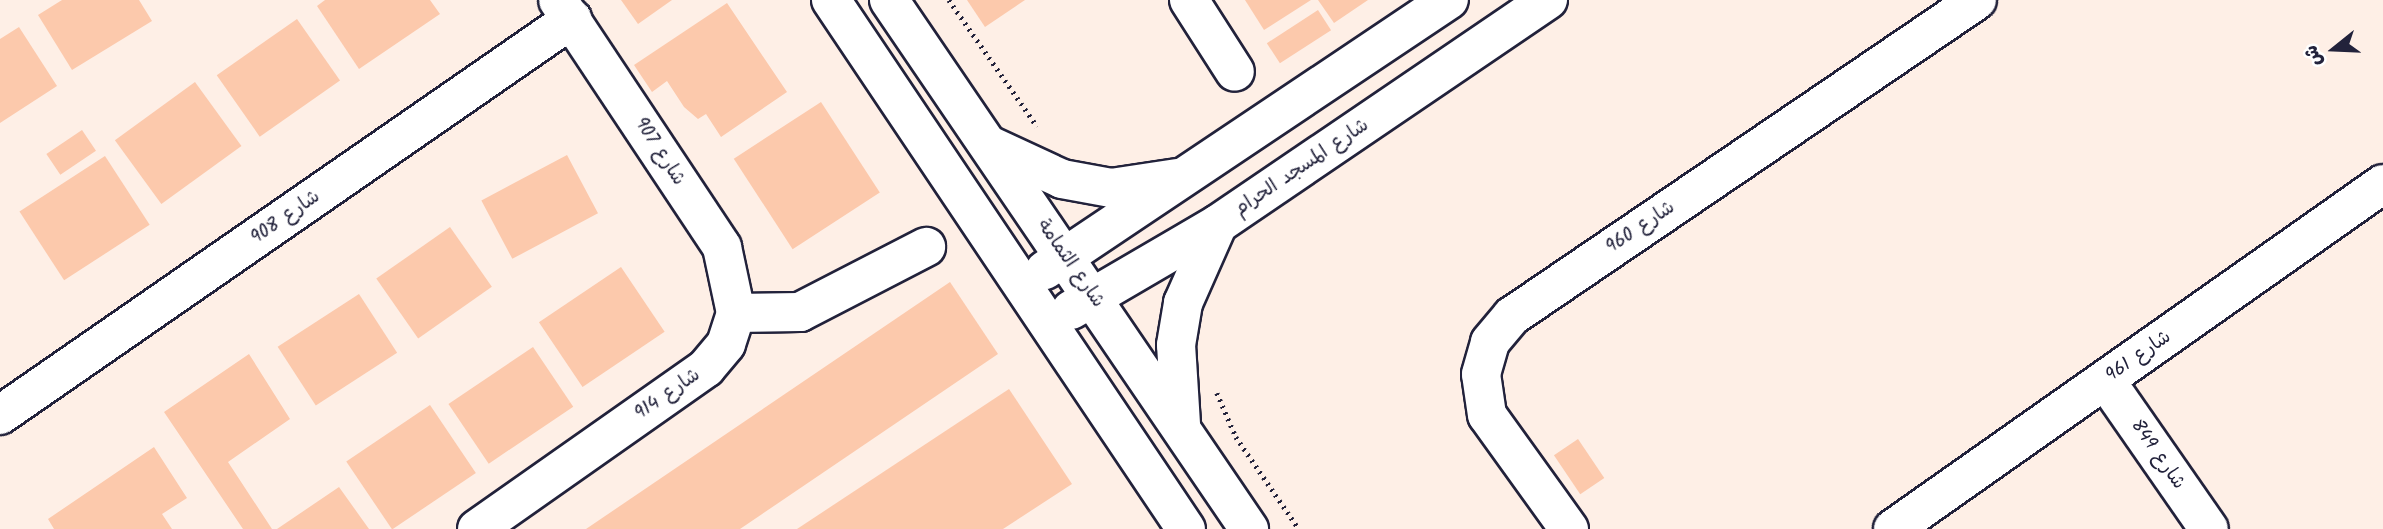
<!DOCTYPE html>
<meta charset="utf-8">
<style>
body{margin:0}
#map{position:relative;width:2383px;height:529px;overflow:hidden;background:#feefe6;font-family:Kalam,"Playpen Sans Arabic",sans-serif}
div>[style]{position:absolute}
.building>*{inset:0;background:#fcc9ac;transform-origin:0 0}
.path>*{height:4.5px;margin-top:-2.25px;transform-origin:0;background:repeating-linear-gradient(90deg,#22223b 0 2px,transparent 0 7px)}
.roads{filter:drop-shadow(2px 0 #22223b) drop-shadow(-2px 0 #22223b) drop-shadow(0 2px #22223b) drop-shadow(0 -2px #22223b)}
.minor>*{height:38px;margin:-19px;padding:0 19px;transform-origin:19px;border-radius:19px;background:#fff}
span{translate:-50% -50%;white-space:nowrap;text-align:center;line-height:1.15;-webkit-text-stroke:6px #fff;paint-order:stroke}
.street-label{font-size:19px;color:#22223b}
.north{position:absolute;left:2299px;top:14px;width:70px;height:70px;-webkit-text-stroke:5px #fff;paint-order:stroke;rotate:252deg;font-size:19px;font-weight:700;line-height:28px;text-align:center;color:#22223b}
.north::after{content:'';display:block;margin:auto;width:24px;height:32px;background:#22223b;clip-path:polygon(50% 0,100% 100%,50% 72%,0 100%)}
</style>
<div id="map">
<div class="building">
<i style="clip-path:polygon(62px 0,139px 0,152px 21px,72px 70px,38px 15px)"></i>
<i style="clip-path:polygon(325px 0,430px 0,440px 14px,359px 69px,317px 6px)"></i>
<i style="clip-path:polygon(621px 0,672px 0,638px 24px)"></i>
<i style="clip-path:polygon(967px 0,1025px 0,985px 27px)"></i>
<i style="clip-path:polygon(1245px 0,1311px 0,1264px 30px)"></i>
<i style="clip-path:polygon(1318px 0,1368px 0,1334px 23px)"></i>
<i style="clip-path:polygon(727px 3px,787px 92px,721px 137px,706px 114px,698px 119px,684px 107px,667px 81px,652px 92px,634px 65px)"></i>
<i style="left:1318px;top:10px;width:24px;height:61px;rotate:57deg"></i>
<i style="left:297px;top:19px;width:75px;height:98px;rotate:55deg"></i>
<i style="clip-path:polygon(19px 27px,57px 86px,0 123px,0 39px)"></i>
<i style="left:195px;top:82px;width:79px;height:99px;rotate:54deg"></i>
<i style="left:821px;top:102px;width:108px;height:104px;rotate:57deg"></i>
<i style="left:82px;top:130px;width:25px;height:43px;rotate:56deg"></i>
<i style="left:567px;top:155px;width:66px;height:97px;rotate:62deg"></i>
<i style="left:105px;top:156px;width:82px;height:102px;rotate:57deg"></i>
<i style="left:450px;top:227px;width:73px;height:90px;rotate:55deg"></i>
<i style="left:621px;top:267px;width:78px;height:99px;rotate:56deg"></i>
<i style="clip-path:polygon(950px 282px,998px 354px,740px 529px,586px 529px)"></i>
<i style="left:359px;top:294px;width:70px;height:97px;rotate:57deg"></i>
<i style="left:533px;top:347px;width:72px;height:102px;rotate:56deg"></i>
<i style="clip-path:polygon(249px 354px,290px 419px,228px 462px,272px 529px,243px 529px,164px 412px)"></i>
<i style="clip-path:polygon(1009px 389px,1072px 484px,1003px 529px,797px 529px)"></i>
<i style="left:430px;top:405px;width:82px;height:101px;rotate:56deg"></i>
<i style="left:1578px;top:439px;width:47px;height:29px;rotate:56deg"></i>
<i style="clip-path:polygon(154px 447px,187px 498px,162px 514px,172px 529px,54px 529px,48px 519px)"></i>
<i style="clip-path:polygon(339px 487px,369px 529px,277px 529px)"></i>
</div>
<div class="path">
<i style="left:949px;top:0;width:154px;rotate:55.1deg"></i>
<i style="left:1217px;top:393px;width:48px;rotate:66.6deg"></i>
<i style="left:1236px;top:437px;width:112px;rotate:55.6deg"></i>
</div>
<div class="roads">
<div class="minor">
<i style="left:831px;top:0;width:637px;rotate:56.14deg"></i>
<i style="left:889px;top:0;width:640px;rotate:55.76deg"></i>
<i style="left:1189px;top:0;width:85px;rotate:57.4deg"></i>
<i style="left:991px;top:146px;width:78px;rotate:24.9deg"></i>
<i style="left:1062px;top:179px;width:50px;rotate:10.4deg"></i>
<i style="left:1111px;top:188px;width:67px;rotate:-8.6deg"></i>
<i style="left:1045px;top:270px;width:486px;rotate:-33.8deg"></i>
<i style="left:1071px;top:310px;width:170px;rotate:-30.3deg"></i>
<i style="left:1218px;top:224px;width:399px;rotate:-34.2deg"></i>
<i style="left:736px;top:313px;width:64px;rotate:-0.9deg"></i>
<i style="left:800px;top:312px;width:142px;rotate:-27.3deg"></i>
<i style="left:2106px;top:381px;width:180px;rotate:55.2deg"></i>
<i style="left:0;top:415px;width:696px;rotate:-34.7deg"></i>
<i style="left:1181px;top:424px;width:79px;rotate:-93.6deg"></i>
<i style="left:1176px;top:345px;width:43px;rotate:-80.5deg"></i>
<i style="left:1183px;top:303px;width:86px;rotate:-66.1deg"></i>
<i style="left:477px;top:529px;width:280px;rotate:-35.1deg"></i>
<i style="left:706px;top:368px;width:31px;rotate:-50deg"></i>
<i style="left:726px;top:344px;width:33px;rotate:-72deg"></i>
<i style="left:736px;top:313px;width:67px;rotate:-102deg"></i>
<i style="left:722px;top:247px;width:296px;rotate:-123.6deg"></i>
<i style="left:1569px;top:529px;width:140px;rotate:-125.7deg"></i>
<i style="left:1487px;top:415px;width:41px;rotate:-98.3deg"></i>
<i style="left:1481px;top:374px;width:33px;rotate:-74deg"></i>
<i style="left:1490px;top:342px;width:34px;rotate:-50deg"></i>
<i style="left:1512px;top:316px;width:562px;rotate:-34.2deg"></i>
<i style="left:1893px;top:529px;width:599px;rotate:-35.15deg"></i>
</div>
</div>
<div class="street-label">
<span style="left:659px;top:152px;rotate:57deg">شارع 907</span>
<span style="left:1302px;top:168px;rotate:-34deg">شارع المسجد الحرام</span>
<span style="left:286px;top:218px;rotate:-35deg">شارع 908</span>
<span style="left:1641px;top:228px;rotate:-34deg">شارع 960</span>
<span style="left:1070px;top:264px;rotate:55deg">شارع الثمامة</span>
<span style="left:2139px;top:357px;rotate:-35deg">شارع 961</span>
<span style="left:668px;top:395px;rotate:-35deg">شارع 914</span>
<span style="left:2157px;top:455px;rotate:55deg">شارع 849</span>
</div>
<div class="north">ش</div>
</div>
